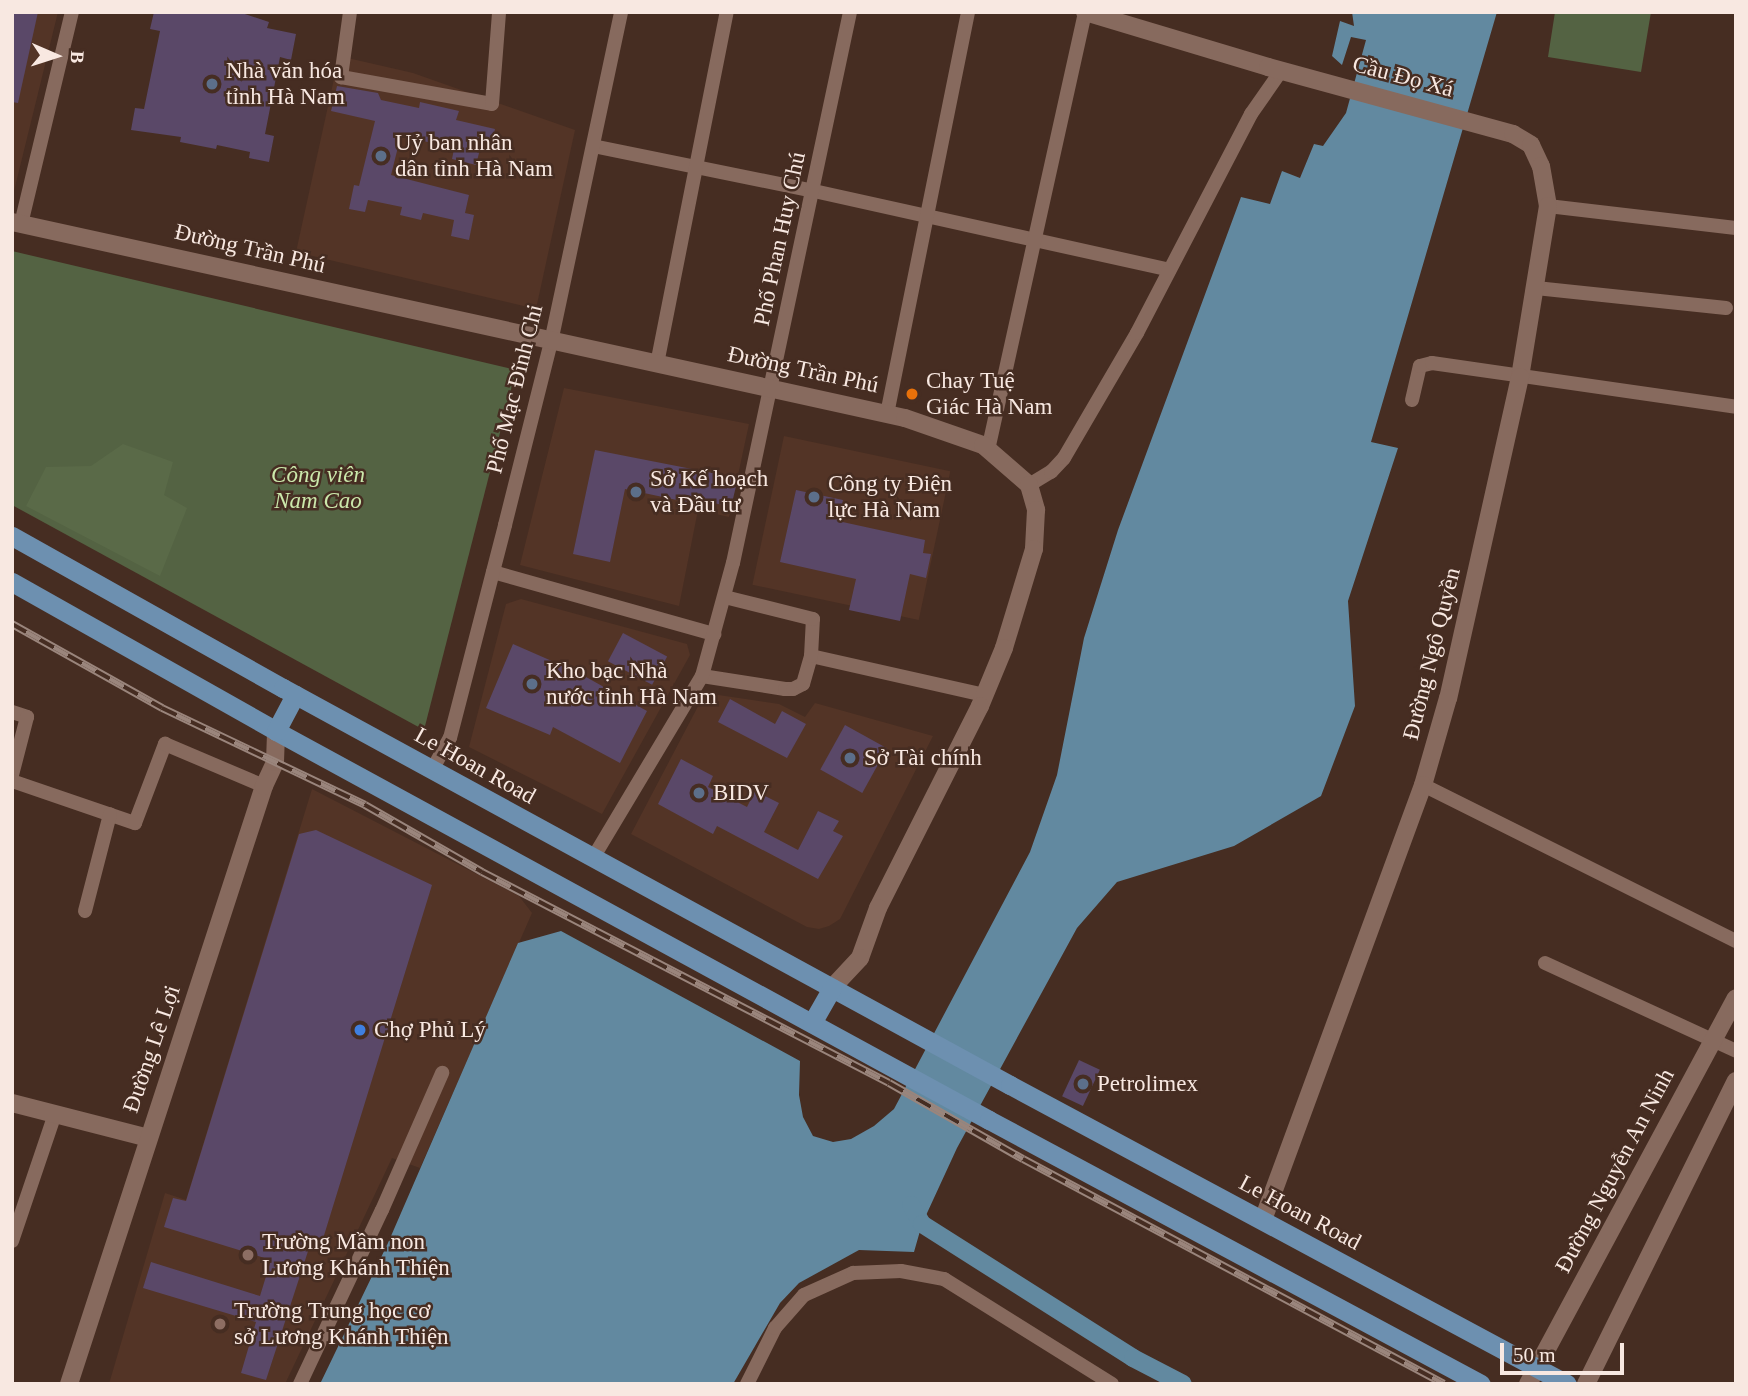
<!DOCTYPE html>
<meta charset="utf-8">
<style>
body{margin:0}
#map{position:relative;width:1748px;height:1396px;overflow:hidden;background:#462d22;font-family:Georgia,serif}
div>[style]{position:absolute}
.built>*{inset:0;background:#533426;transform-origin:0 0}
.green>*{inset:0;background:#546343}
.forest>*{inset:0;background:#5a6a48}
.water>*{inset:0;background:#6289a0}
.canal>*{height:18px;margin:-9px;padding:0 9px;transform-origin:9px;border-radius:9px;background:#6289a0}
.building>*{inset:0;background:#5a4868;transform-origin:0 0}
.minor>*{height:14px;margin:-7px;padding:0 7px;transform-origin:7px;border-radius:7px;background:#876a5e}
.tertiary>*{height:18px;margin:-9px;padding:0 9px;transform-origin:9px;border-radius:9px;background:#876a5e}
.primary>*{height:19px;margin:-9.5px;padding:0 9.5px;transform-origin:9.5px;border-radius:9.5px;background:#6d90b0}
.rail>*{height:8px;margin-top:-4px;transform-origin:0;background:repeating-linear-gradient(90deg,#462d22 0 16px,#9a857c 0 32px);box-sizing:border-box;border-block:2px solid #9a857c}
.dots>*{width:19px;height:19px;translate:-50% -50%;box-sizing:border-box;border:4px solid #462d22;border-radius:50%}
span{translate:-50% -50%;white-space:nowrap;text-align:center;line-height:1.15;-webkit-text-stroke:5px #462d22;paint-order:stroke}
.poi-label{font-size:23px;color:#f8e8e1}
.left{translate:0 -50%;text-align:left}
.street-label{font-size:23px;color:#f8e8e1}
.park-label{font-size:23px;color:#cbe8ab;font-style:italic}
.frame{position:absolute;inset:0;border:14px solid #f8e8e1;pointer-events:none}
.north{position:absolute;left:21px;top:21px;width:70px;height:70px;-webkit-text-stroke:5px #462d22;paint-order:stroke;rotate:93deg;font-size:19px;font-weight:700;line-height:28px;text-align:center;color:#f8e8e1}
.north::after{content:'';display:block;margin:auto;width:24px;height:32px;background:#f8e8e1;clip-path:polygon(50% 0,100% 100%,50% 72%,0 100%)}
.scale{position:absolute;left:1500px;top:1343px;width:124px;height:32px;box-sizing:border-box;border:4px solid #f8e8e1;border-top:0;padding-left:9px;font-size:21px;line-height:24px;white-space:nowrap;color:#f8e8e1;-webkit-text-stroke:5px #462d22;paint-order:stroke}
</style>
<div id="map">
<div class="built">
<i style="clip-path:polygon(12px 12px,58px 12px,14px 191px,12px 191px)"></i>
<i style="clip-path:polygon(339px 56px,413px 73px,575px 130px,536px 309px,296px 252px)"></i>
<i style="clip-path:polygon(564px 388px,749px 424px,729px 517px,698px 510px,679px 606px,520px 565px)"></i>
<i style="left:784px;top:436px;width:170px;height:152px;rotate:12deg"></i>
<i style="clip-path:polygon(521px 599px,687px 644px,690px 655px,602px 814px,469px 747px,506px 604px)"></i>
<i style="clip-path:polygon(705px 693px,779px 704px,805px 717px,815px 703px,933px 736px,840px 919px,829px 926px,819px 929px,807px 927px,631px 834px)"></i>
<i style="clip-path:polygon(312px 789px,519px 896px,532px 913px,420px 1168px,392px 1158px,285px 1384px,109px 1384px,165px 1193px,186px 1200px)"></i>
</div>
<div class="green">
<i style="clip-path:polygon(1555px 12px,1651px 12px,1641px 72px,1548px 57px)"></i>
<i style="clip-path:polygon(12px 251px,516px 370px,424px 730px,12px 505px)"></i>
</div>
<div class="forest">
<i style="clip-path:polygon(123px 444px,173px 462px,164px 495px,187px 508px,160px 576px,26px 506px,46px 467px,91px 466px)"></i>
</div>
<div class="water">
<i style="clip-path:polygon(1352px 12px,1497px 12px,1371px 442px,1398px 448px,1348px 601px,1355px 706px,1321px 796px,1234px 846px,1117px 882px,1077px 928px,957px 1148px,922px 1224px,914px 1252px,859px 1250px,799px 1283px,780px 1303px,733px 1384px,320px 1384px,388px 1243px,518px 943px,561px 931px,800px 1061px,799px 1095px,803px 1117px,813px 1136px,833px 1142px,851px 1139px,874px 1126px,894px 1109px,1030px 852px,1057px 775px,1084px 638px,1118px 530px,1241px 197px,1270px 204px,1282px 171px,1300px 178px,1314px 144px,1323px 146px,1346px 113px,1366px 40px,1351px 37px,1342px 65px,1332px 56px,1340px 21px,1354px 26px)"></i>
</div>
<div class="canal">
<i style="left:911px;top:1205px;width:22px;rotate:60deg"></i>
<i style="left:922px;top:1224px;width:250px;rotate:32.4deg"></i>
<i style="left:1133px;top:1358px;width:56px;rotate:27.5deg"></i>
</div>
<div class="building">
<i style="clip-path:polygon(12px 12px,38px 12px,18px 103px,12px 102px)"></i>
<i style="clip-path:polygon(154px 12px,239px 12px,269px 22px,267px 28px,296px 34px,291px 60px,280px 57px,265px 134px,274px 136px,269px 162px,249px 158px,250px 152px,217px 145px,216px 149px,180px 142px,181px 137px,131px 130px,135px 108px,144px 109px,160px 31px,150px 29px)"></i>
<i style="clip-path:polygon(337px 86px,378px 93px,381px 100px,419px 108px,420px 102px,459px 111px,456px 120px,495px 129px,490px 151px,480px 149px,476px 165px,452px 159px,454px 149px,401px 135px,391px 175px,469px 195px,465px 213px,474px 215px,469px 240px,451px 236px,454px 220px,423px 213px,421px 220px,400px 215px,402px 207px,368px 200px,365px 212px,349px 209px,354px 185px,359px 186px,375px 121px,331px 111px)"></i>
<i style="clip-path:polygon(595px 450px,738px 478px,731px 507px,692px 498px,691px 503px,625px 489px,610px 562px,573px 554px)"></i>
<i style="clip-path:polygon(796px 490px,843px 500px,838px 521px,925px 540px,923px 553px,931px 554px,926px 578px,910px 574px,900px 621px,849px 610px,856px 579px,780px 562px)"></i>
<i style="left:623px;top:633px;width:50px;height:32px;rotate:28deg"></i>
<i style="clip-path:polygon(513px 644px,577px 672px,647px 711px,620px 763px,553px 727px,550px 735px,486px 708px)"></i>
<i style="clip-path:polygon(730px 699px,775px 724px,782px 711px,806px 724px,787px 758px,718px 722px)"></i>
<i style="left:845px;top:725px;width:48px;height:51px;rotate:29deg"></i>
<i style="clip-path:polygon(681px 759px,713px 776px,708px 787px,747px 807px,755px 791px,779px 803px,764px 832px,798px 850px,818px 811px,839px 821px,833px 831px,843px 836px,818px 879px,717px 826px,713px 834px,658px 804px)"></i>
<i style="clip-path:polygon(316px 830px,432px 885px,322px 1242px,312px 1239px,266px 1380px,241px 1373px,256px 1322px,143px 1288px,151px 1262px,260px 1296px,271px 1260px,164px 1227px,173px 1198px,186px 1201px,299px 834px)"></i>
<i style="left:1079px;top:1060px;width:23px;height:40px;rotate:25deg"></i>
</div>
<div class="minor">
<i style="left:350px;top:12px;width:66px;rotate:97.9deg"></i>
<i style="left:341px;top:77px;width:153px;rotate:10.1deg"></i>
<i style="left:492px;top:104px;width:92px;rotate:-85.6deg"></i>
<i style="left:593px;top:146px;width:226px;rotate:11.5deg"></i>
<i style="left:814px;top:191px;width:364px;rotate:12.5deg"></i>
<i style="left:1548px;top:206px;width:189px;rotate:6.7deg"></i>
<i style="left:21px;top:224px;width:218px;rotate:-76.5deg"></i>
<i style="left:1536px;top:288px;width:191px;rotate:6deg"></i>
<i style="left:657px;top:364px;width:359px;rotate:-78.8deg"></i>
<i style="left:1412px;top:400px;width:35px;rotate:-77deg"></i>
<i style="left:1420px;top:366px;width:12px;rotate:-14deg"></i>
<i style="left:1432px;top:363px;width:307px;rotate:8.2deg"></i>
<i style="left:887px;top:414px;width:410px;rotate:-78.6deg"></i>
<i style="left:988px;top:450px;width:449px;rotate:-77.5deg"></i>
<i style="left:1029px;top:485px;width:26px;rotate:-31deg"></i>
<i style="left:1051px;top:472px;width:19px;rotate:-47deg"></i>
<i style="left:1064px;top:458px;width:145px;rotate:-59.7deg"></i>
<i style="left:1137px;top:333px;width:247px;rotate:-62.5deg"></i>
<i style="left:1251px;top:114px;width:52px;rotate:-55.1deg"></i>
<i style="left:493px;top:572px;width:230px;rotate:15.7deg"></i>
<i style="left:811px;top:656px;width:177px;rotate:12.7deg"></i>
<i style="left:702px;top:676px;width:84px;rotate:8.9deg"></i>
<i style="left:785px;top:689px;width:8px"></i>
<i style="left:793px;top:689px;width:11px;rotate:-27deg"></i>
<i style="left:803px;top:684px;width:29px;rotate:-74deg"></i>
<i style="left:811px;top:656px;width:37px;rotate:-87deg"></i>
<i style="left:813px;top:619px;width:91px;rotate:-166deg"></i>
<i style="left:12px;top:712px;width:16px;rotate:18deg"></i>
<i style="left:27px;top:717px;width:60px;rotate:104.5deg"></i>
<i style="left:432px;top:770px;width:37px;rotate:-61deg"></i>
<i style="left:450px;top:738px;width:220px;rotate:-75.5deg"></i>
<i style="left:505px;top:525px;width:189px;rotate:-75.9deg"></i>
<i style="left:551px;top:342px;width:337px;rotate:-78deg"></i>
<i style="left:12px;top:781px;width:130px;rotate:18.9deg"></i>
<i style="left:135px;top:823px;width:85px;rotate:-69.2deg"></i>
<i style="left:165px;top:744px;width:108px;rotate:23deg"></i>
<i style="left:1423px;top:785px;width:350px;rotate:26.5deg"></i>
<i style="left:593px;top:858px;width:212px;rotate:-59.1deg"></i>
<i style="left:702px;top:676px;width:117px;rotate:-74.7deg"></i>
<i style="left:733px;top:563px;width:563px;rotate:-78.01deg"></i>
<i style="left:85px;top:911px;width:100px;rotate:-75.5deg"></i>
<i style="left:1545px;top:963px;width:210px;rotate:24.7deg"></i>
<i style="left:12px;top:1241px;width:134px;rotate:-71.3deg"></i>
<i style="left:300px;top:1384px;width:192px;rotate:-64.8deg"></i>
<i style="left:382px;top:1210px;width:150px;rotate:-66.3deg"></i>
<i style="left:747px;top:1384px;width:63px;rotate:-63.4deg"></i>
<i style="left:775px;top:1328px;width:44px;rotate:-48.7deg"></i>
<i style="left:804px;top:1295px;width:54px;rotate:-24.2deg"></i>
<i style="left:853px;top:1273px;width:48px;rotate:-2.4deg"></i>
<i style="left:901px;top:1271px;width:44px;rotate:10.5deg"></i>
<i style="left:944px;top:1279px;width:198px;rotate:32deg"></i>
</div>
<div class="tertiary">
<i style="left:1085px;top:12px;width:191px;rotate:16.7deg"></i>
<i style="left:1268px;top:67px;width:254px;rotate:15.3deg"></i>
<i style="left:1513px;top:134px;width:21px;rotate:31deg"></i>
<i style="left:1531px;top:145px;width:23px;rotate:65deg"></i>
<i style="left:1541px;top:166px;width:41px;rotate:80.1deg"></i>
<i style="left:1548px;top:206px;width:173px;rotate:99.3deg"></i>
<i style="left:1520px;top:377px;width:329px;rotate:102.6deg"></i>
<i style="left:1448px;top:698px;width:91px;rotate:106deg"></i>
<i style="left:1423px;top:785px;width:464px;rotate:110.2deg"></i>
<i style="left:12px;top:222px;width:914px;rotate:12.38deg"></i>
<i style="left:905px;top:418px;width:83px;rotate:19.1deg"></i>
<i style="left:983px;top:445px;width:61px;rotate:41deg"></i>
<i style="left:1029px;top:485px;width:26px;rotate:74deg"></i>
<i style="left:1036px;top:510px;width:39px;rotate:93deg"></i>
<i style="left:1034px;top:549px;width:103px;rotate:106.9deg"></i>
<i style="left:1004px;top:648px;width:63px;rotate:112.5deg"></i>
<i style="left:980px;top:706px;width:226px;rotate:116.8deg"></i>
<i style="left:878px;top:908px;width:53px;rotate:109.8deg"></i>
<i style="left:860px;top:958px;width:41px;rotate:133deg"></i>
<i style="left:12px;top:1103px;width:140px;rotate:14.4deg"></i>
<i style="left:69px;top:1384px;width:629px;rotate:-71.94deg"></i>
<i style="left:264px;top:786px;width:26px;rotate:-65deg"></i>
<i style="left:275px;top:762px;width:31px;rotate:-88deg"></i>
<i style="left:1528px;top:1384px;width:438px;rotate:-61.7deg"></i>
<i style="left:1586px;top:1384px;width:338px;rotate:-63.7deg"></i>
</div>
<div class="primary">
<i style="left:12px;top:536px;width:311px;rotate:29.3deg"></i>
<i style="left:283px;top:688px;width:828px;rotate:28.64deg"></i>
<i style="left:1010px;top:1085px;width:632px;rotate:28.23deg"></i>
<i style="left:12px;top:582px;width:303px;rotate:29.4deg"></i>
<i style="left:276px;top:731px;width:812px;rotate:28.62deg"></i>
<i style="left:989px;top:1120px;width:558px;rotate:28.22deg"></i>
<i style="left:276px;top:731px;width:41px;rotate:-62.2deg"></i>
<i style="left:812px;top:1023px;width:40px;rotate:-60.3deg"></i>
</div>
<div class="rail">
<i style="left:12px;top:624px;width:172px;rotate:29.2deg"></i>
<i style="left:162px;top:708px;width:225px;rotate:25.5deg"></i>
<i style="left:365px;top:805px;width:135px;rotate:29.8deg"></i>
<i style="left:482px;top:872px;width:458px;rotate:27.4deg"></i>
<i style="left:889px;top:1083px;width:154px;rotate:29.6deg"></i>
<i style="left:1023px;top:1159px;width:477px;rotate:28.1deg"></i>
</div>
<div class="dots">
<i style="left:212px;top:84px;background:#5c6f8a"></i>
<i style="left:381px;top:156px;background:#5c6f8a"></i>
<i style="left:912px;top:394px;background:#e8710a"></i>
<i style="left:636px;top:492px;background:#5c6f8a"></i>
<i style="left:814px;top:497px;background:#5c6f8a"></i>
<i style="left:532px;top:684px;background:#5c6f8a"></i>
<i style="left:850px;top:758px;background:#5c6f8a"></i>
<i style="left:699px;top:793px;background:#5c6f8a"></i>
<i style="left:360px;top:1030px;background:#3f7fe0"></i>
<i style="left:1083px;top:1084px;background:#5c6f8a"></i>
<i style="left:248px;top:1255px;background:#8d6e63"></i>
<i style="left:220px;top:1324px;background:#8d6e63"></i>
</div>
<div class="poi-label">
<span class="left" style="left:226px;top:84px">Nhà văn hóa<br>tỉnh Hà Nam</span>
<span class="left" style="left:395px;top:156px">Uỷ ban nhân<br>dân tỉnh Hà Nam</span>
<span class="left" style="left:926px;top:394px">Chay Tuệ<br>Giác Hà Nam</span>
<span class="left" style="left:650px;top:492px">Sở Kế hoạch<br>và Đầu tư</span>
<span class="left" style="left:828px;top:497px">Công ty Điện<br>lực Hà Nam</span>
<span class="left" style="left:546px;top:684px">Kho bạc Nhà<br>nước tỉnh Hà Nam</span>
<span class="left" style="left:864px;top:758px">Sở Tài chính</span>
<span class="left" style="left:713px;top:793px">BIDV</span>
<span class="left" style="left:374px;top:1030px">Chợ Phủ Lý</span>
<span class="left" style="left:1097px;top:1084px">Petrolimex</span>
<span class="left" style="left:262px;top:1255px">Trường Mầm non<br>Lương Khánh Thiện</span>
<span class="left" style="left:234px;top:1324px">Trường Trung học cơ<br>sở Lương Khánh Thiện</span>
</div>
<div class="street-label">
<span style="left:1403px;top:77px;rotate:15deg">Cầu Đọ Xá</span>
<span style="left:780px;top:239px;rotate:-78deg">Phố Phan Huy Chú</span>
<span style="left:250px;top:249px;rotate:13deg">Đường Trần Phú</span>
<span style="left:803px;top:370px;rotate:12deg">Đường Trần Phú</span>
<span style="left:515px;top:389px;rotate:-76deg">Phố Mạc Đĩnh Chi</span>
<span style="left:1432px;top:654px;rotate:-76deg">Đường Ngô Quyền</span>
<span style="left:475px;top:766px;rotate:29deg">Le Hoan Road</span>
<span style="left:152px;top:1049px;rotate:-71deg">Đường Lê Lợi</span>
<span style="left:1615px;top:1171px;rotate:-62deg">Đường Nguyễn An Ninh</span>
<span style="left:1300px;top:1213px;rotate:28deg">Le Hoan Road</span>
</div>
<div class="park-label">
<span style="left:318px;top:488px">Công viên<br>Nam Cao</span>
</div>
<div class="frame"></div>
<div class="north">B</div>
<div class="scale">50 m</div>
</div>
